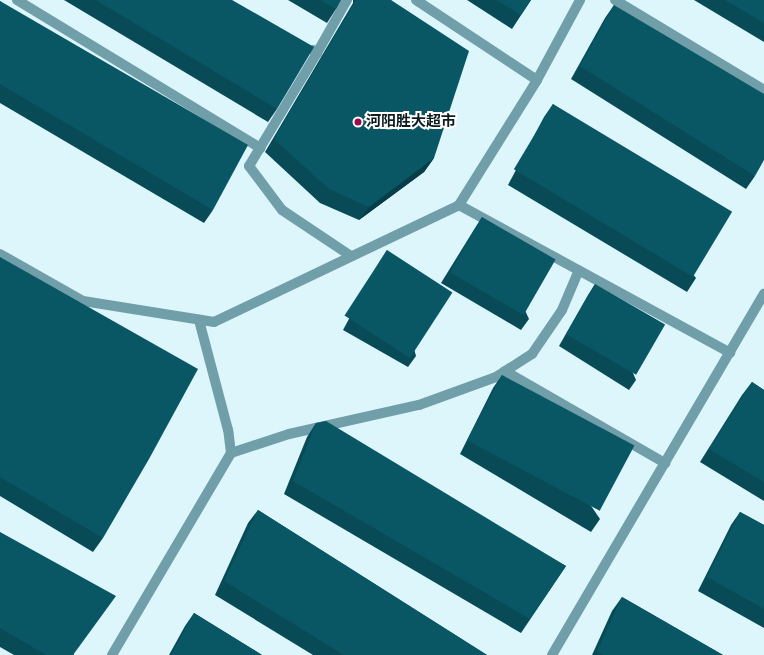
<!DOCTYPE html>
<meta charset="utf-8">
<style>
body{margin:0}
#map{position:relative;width:764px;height:655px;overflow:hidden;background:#ddf6fc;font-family:Signika,"Noto Sans SC",sans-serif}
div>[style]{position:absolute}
.street>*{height:10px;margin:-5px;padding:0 5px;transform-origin:5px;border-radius:5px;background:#709faa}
.wall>*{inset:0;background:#084b57}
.shaded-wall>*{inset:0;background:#063d47}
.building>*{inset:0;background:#095765;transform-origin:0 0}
.dots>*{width:11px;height:11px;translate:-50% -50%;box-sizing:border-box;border:2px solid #fff;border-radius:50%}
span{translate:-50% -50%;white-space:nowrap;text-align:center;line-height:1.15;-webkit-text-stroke:4px #fff;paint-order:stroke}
.poi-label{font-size:15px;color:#0c1c1f;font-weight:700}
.left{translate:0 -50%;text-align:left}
</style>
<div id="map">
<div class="street">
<i style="left:17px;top:0;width:285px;rotate:31.3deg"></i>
<i style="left:416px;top:0;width:145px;rotate:33.5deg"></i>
<i style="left:615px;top:0;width:174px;rotate:31.1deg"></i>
<i style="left:313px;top:50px;width:5px;rotate:37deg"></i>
<i style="left:317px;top:53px;width:61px;rotate:-60.5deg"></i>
<i style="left:317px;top:53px;width:132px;rotate:121deg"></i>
<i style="left:249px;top:166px;width:55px;rotate:53.1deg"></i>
<i style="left:282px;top:210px;width:83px;rotate:33.7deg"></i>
<i style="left:459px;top:205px;width:309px;rotate:28.6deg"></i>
<i style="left:0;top:254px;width:95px;rotate:29.5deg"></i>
<i style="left:83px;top:301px;width:133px;rotate:9.1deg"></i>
<i style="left:214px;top:322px;width:272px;rotate:-25.5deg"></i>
<i style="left:459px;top:205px;width:147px;rotate:-58deg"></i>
<i style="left:537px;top:80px;width:91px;rotate:-61.7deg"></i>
<i style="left:505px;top:371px;width:185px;rotate:29.9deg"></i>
<i style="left:231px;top:453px;width:61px;rotate:-18.1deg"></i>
<i style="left:289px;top:434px;width:133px;rotate:-12.6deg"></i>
<i style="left:419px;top:405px;width:82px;rotate:-20deg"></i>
<i style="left:496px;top:377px;width:43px;rotate:-32.6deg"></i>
<i style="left:532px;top:354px;width:53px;rotate:-55.7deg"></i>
<i style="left:562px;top:310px;width:43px;rotate:-67deg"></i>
<i style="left:112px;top:655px;width:234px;rotate:-59.5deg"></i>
<i style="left:231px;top:453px;width:23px;rotate:-97deg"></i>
<i style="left:228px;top:430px;width:114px;rotate:-104.8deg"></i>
<i style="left:552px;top:655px;width:419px;rotate:-59.6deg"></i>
</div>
<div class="wall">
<i style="clip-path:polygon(64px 0,232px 0,277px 109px,268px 122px)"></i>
<i style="clip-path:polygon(288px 0,341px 0,336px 9px,327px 23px)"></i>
<i style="clip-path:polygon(353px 0,391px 0,434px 158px,424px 172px,359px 220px,320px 203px,265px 152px,353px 3px)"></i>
<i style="clip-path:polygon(467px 0,531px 0,512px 29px)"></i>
<i style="clip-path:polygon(694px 0,764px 0,764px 42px)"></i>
<i style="clip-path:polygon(0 1px,213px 210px,204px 223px,0 103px)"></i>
<i style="clip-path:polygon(614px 5px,755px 176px,746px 189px,571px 79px,605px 18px)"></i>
<i style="clip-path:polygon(553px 104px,696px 278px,687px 292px,508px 185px,544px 117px)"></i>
<i style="clip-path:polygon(482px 217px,529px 319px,521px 330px,441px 283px,475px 228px)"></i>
<i style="clip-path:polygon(387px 250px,416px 356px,408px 367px,343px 330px,380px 261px)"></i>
<i style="clip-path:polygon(0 257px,103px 538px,93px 552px,0 496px)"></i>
<i style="clip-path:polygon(595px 284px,636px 380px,629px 390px,559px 346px,588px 295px)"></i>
<i style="clip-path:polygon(502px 375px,600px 519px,591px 532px,460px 454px,493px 388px)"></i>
<i style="clip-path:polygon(752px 382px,764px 390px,764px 501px,700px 462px,742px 395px)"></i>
<i style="clip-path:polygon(316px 423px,566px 566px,521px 633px,284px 494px,307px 437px)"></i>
<i style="clip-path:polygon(258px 510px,487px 655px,313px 655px,215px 595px,248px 523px)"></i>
<i style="clip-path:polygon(740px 512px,764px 525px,764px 628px,698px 591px,731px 525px)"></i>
<i style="clip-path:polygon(0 532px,74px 655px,14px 655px,0 647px)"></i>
<i style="clip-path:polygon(622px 597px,723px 655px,592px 655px,612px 611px)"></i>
<i style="clip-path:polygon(194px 613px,262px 655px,169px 655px,185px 626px)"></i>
</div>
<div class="shaded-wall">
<i style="clip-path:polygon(434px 158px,424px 172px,359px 220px,369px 207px)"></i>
</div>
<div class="building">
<i style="clip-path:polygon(96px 0,232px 0,314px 47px,277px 109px)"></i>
<i style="clip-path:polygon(320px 0,341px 0,336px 9px)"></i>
<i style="clip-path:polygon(356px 0,391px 0,469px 51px,434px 158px,369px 207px,329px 189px,274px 139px)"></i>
<i style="clip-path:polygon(497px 0,531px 0,521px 15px)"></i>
<i style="clip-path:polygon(725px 0,764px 0,764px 23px)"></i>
<i style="clip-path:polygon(0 1px,248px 145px,213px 210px,0 84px)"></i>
<i style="clip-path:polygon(614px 5px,764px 94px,764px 160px,755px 176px,580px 66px)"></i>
<i style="left:553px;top:104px;width:209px;height:76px;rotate:31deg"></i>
<i style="left:482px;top:217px;width:85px;height:64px;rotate:30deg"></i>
<i style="left:387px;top:250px;width:78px;height:78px;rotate:33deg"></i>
<i style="clip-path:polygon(0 257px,198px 369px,149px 459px,103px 538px,0 477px)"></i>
<i style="left:595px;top:284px;width:81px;height:58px;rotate:30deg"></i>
<i style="left:502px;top:375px;width:150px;height:74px;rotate:28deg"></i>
<i style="clip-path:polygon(752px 382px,764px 390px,764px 482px,709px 449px)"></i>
<i style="clip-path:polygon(326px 421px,566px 566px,530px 619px,293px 481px,316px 423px)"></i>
<i style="clip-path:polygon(258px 510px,487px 655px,344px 655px,224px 581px)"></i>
<i style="clip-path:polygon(740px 512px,764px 525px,764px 609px,707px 577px)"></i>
<i style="clip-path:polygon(0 532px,116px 596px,73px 655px,46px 655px,0 628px)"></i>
<i style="clip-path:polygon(622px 597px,723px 655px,603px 655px,597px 651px)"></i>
<i style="clip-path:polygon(194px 613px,262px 655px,171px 655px)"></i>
</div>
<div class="dots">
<i style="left:358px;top:122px;background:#a0094d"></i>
</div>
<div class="poi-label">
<span class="left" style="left:366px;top:122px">河阳胜大超市</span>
</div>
</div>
